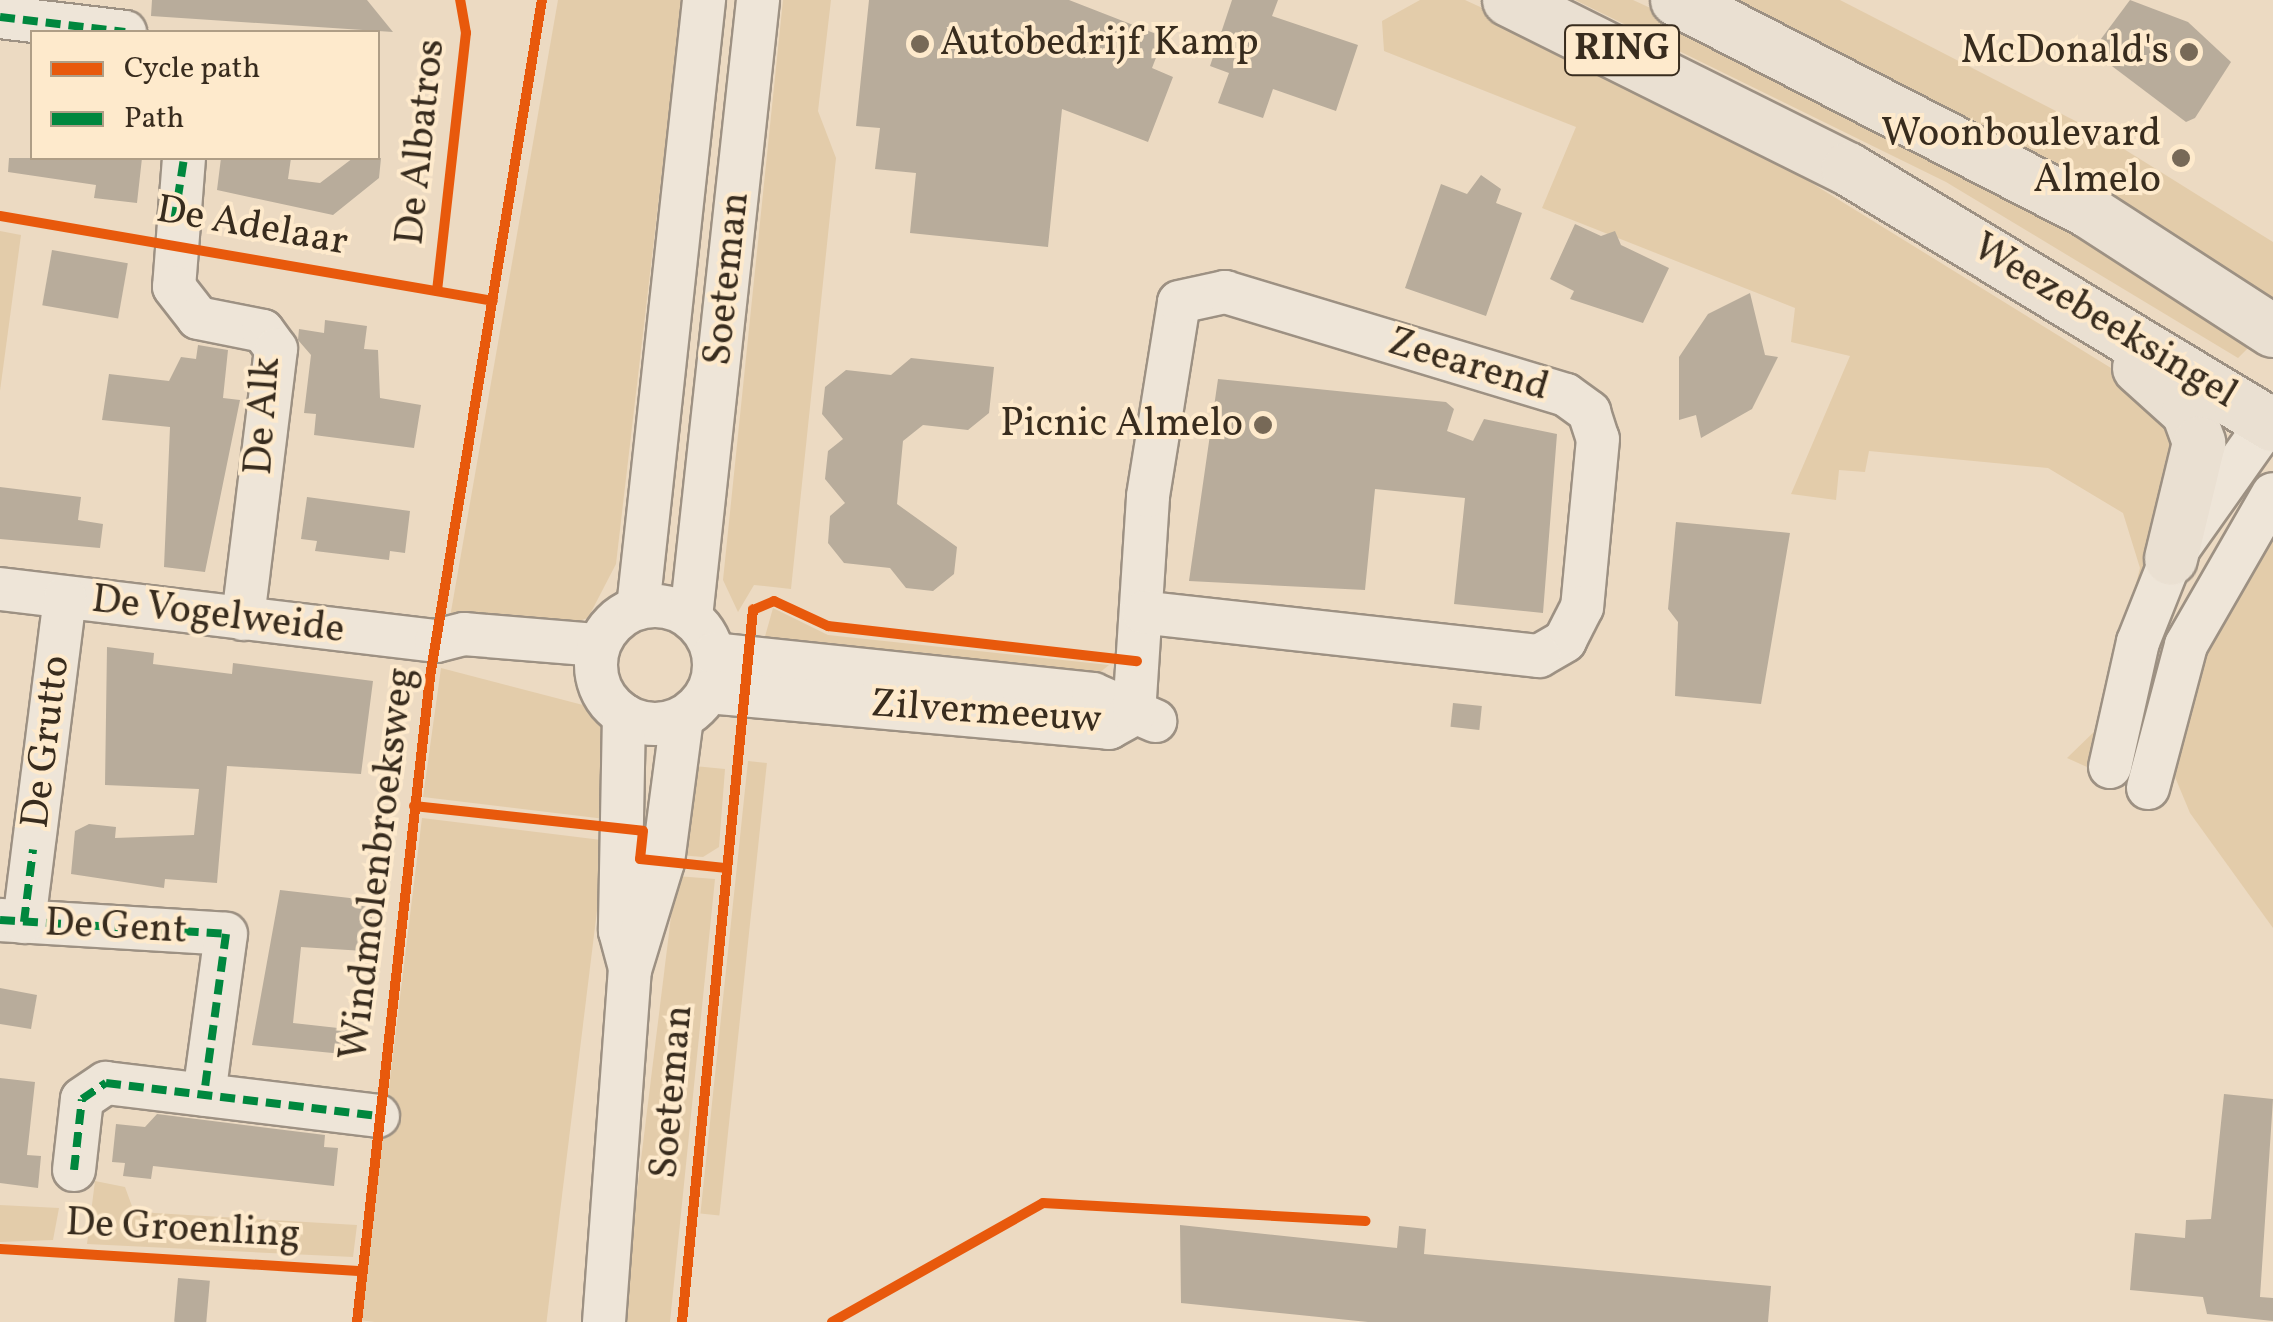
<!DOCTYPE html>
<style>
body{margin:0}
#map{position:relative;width:2273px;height:1322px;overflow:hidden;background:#ecdac2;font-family:Vollkorn,serif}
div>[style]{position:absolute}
.green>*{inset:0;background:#e3ccaa;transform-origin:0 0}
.building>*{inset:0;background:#b8ac9b;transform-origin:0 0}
.roads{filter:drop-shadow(2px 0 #9d9183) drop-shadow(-2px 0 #9d9183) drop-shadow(0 2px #9d9183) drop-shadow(0 -2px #9d9183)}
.minor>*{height:42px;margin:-21px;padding:0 21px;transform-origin:21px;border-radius:21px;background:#eee5d8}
.minor>.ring{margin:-21px;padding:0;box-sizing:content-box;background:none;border:42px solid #eee5d8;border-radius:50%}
.major>*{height:52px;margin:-26px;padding:0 26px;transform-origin:26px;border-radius:26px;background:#eae0d2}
.quiet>*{height:8px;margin-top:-4px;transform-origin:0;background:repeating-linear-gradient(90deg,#00873e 0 15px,transparent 0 23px)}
.cycleway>*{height:10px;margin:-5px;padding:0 5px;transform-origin:5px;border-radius:5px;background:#e8590c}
.dots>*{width:28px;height:28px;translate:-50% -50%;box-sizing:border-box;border:5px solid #feeacc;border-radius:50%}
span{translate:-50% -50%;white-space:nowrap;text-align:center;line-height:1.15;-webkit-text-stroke:8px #feeacc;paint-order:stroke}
.shield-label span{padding:2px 8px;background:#feeacc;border:2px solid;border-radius:8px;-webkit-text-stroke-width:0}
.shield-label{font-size:38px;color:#382c1e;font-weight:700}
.poi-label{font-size:40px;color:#382c1e}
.left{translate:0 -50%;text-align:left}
.right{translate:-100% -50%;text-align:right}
.street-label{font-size:40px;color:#382c1e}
.legend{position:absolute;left:30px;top:30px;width:350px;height:130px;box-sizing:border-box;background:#feeacc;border:2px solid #af9e86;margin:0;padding:12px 18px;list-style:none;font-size:30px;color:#382c1e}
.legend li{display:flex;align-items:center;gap:20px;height:50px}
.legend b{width:50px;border:2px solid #af9e86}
</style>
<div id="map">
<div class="green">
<i style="clip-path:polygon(558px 0,682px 0,616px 564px,588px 618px,555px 629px,449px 623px)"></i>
<i style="clip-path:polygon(783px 0,831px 0,818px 111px,836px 158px,791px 589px,754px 585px,738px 612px,723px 580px)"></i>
<i style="clip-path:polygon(1420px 0,1465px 0,1661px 90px,2145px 389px,2178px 437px,2100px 757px,2087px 767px,2067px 758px,2100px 726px,2140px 568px,2123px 513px,2048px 468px,1869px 451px,1865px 472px,1839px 470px,1836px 500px,1791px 494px,1850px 356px,1791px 342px,1795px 308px,1542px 208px,1576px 127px,1384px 51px,1382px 21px)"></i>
<i style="clip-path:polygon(1575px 0,1633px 0,1841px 96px,2220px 317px,2249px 347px,2238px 358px,1946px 182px)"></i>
<i style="clip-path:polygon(1722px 0,1840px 0,2095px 131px,2273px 242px,2273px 299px)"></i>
<i style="clip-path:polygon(0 231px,21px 235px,0 391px)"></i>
<i style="clip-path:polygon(2273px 529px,2273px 928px,2190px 813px,2175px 777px,2198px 653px)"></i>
<i style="clip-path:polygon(773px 608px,828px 635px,1109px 665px,1093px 678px,764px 640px)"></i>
<i style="clip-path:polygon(441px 668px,583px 705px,607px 732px,605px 819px,423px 797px)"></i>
<i style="left:748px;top:761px;width:19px;height:455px;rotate:6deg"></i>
<i style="clip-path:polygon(694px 766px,725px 769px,719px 847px,703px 857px,679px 855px)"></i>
<i style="left:422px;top:818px;width:185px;height:506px;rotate:7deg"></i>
<i style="clip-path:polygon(676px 876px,715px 879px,670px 1322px,621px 1322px)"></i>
<i style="clip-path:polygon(95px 1181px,125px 1187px,133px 1209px,154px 1213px,357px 1225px,353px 1257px,87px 1244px)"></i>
<i style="clip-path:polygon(0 1205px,59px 1208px,53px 1240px,0 1242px)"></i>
</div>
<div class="building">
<i style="clip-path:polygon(152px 0,367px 0,393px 32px,151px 16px)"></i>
<i style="clip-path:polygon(869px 0,1069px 0,1164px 37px,1152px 68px,1173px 77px,1148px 142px,1062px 109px,1048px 247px,910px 233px,916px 173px,875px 169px,880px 128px,856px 126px)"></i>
<i style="clip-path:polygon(1232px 0,1278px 0,1272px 16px,1358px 45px,1336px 111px,1273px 89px,1263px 118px,1218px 103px,1229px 73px,1210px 66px)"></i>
<i style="clip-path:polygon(2130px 0,2188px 22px,2231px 62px,2195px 118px,2186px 122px,2092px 51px)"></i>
<i style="clip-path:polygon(9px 158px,142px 158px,137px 203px,94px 198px,96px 185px,8px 172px)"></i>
<i style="clip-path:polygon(221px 158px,291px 158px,288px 179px,320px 183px,353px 158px,381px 158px,379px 178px,333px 215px,217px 190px)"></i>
<i style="clip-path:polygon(1481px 175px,1501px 189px,1496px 203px,1522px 213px,1486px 316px,1405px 288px,1441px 184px,1467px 194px)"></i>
<i style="clip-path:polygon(1575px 224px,1601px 236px,1615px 231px,1621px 245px,1669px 268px,1643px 323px,1570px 299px,1574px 291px,1550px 279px)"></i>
<i style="left:52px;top:250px;width:77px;height:56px;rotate:10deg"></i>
<i style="clip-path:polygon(1750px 293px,1765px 355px,1778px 357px,1752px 409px,1701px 438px,1696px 415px,1679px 420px,1679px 357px,1708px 314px)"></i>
<i style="clip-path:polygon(325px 320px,367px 326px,364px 349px,378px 350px,380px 398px,421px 405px,414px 448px,314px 435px,316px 414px,304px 413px,311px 355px,298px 340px,299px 329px,324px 333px)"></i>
<i style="clip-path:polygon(198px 345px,228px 350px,223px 398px,240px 400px,205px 572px,164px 567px,170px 427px,102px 420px,109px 374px,169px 381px,181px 357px,196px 359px)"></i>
<i style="clip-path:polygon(911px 358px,994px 367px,989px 413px,968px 430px,923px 425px,903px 441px,897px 504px,957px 547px,954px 574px,933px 591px,906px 588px,890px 568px,844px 563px,828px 543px,830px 516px,845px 503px,825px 479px,828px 451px,843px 439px,822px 414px,825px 387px,846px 370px,891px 375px)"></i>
<i style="clip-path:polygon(1218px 379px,1446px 402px,1454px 409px,1447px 431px,1473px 441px,1484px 419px,1557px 434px,1543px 613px,1454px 604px,1465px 498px,1375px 489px,1365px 590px,1189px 581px)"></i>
<i style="clip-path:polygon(0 487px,81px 497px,78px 520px,103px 524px,100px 548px,0 539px)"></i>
<i style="clip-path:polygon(307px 497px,410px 511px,405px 553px,390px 551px,389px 560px,315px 551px,317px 541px,301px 539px)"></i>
<i style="clip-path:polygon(1676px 522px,1790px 533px,1761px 704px,1675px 696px,1678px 622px,1668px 609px)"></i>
<i style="clip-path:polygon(107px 647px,154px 653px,153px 664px,232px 674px,233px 663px,373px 681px,361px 774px,227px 766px,217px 883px,165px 879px,164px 888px,71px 874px,75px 831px,89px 824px,116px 827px,115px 838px,194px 835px,199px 789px,105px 785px)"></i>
<i style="left:1453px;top:703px;width:29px;height:24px;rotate:6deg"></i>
<i style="clip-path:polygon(280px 890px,376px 901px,364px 951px,301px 947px,293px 1023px,356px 1030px,353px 1055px,252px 1045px)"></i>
<i style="clip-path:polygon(0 988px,37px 995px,31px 1029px,0 1024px)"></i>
<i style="clip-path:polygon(0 1078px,35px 1082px,27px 1155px,41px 1156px,38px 1188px,0 1183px)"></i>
<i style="clip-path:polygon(2224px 1094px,2273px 1099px,2260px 1297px,2273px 1298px,2273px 1321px,2207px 1314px,2203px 1297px,2130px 1290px,2135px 1233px,2185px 1238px,2186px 1220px,2211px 1219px)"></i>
<i style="clip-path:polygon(157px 1114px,325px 1135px,324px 1147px,338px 1148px,334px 1186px,153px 1166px,151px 1179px,123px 1176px,125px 1163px,112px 1162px,116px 1124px,145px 1127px)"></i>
<i style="clip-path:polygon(1180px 1225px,1397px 1248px,1399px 1226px,1426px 1229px,1424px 1254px,1771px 1286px,1768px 1322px,1368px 1322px,1181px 1303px)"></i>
<i style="left:178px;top:1278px;width:32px;height:44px;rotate:5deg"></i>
</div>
<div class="roads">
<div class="minor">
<i style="left:0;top:17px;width:126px;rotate:6.8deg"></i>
<i style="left:184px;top:158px;width:129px;rotate:94.4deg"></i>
<i style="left:174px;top:287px;width:39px;rotate:52deg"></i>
<i style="left:198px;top:318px;width:66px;rotate:11.3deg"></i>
<i style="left:263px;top:331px;width:22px;rotate:54deg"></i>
<i style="left:276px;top:349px;width:272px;rotate:97deg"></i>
<i style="left:0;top:589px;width:439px;rotate:6.8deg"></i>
<i style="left:436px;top:641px;width:29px;rotate:-14deg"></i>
<i style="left:464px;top:634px;width:135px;rotate:4.7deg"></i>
<i class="ring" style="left:596px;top:606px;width:76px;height:76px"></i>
<i style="left:638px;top:608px;width:612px;rotate:-83.8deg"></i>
<i style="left:691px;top:617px;width:621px;rotate:-83.8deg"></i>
<i style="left:714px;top:654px;width:381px;rotate:6deg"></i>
<i style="left:1093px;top:694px;width:68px;rotate:23.5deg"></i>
<i style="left:708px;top:692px;width:403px;rotate:5.1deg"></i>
<i style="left:1109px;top:728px;width:29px;rotate:-29deg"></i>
<i style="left:1134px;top:714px;width:218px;rotate:-86.3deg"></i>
<i style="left:1148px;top:496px;width:196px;rotate:-80.9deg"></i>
<i style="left:1179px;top:302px;width:47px;rotate:-12.3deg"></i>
<i style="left:1225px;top:292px;width:356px;rotate:16.8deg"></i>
<i style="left:1566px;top:395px;width:29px;rotate:36deg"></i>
<i style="left:1589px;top:412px;width:28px;rotate:72deg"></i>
<i style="left:1598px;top:439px;width:169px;rotate:95.4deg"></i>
<i style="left:1582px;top:607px;width:38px;rotate:117deg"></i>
<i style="left:1565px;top:641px;width:30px;rotate:150deg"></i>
<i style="left:1539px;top:656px;width:398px;rotate:-173.7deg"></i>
<i style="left:624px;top:715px;width:216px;rotate:91.1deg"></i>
<i style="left:620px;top:931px;width:39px;rotate:75deg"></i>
<i style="left:2110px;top:767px;width:128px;rotate:-77.4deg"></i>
<i style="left:2138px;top:642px;width:89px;rotate:-68.3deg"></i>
<i style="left:2171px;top:559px;width:176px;rotate:-54.7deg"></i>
<i style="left:2148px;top:788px;width:148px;rotate:-75.1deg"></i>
<i style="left:2186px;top:645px;width:174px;rotate:-60.1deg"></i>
<i style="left:0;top:920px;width:226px;rotate:3.5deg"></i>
<i style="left:226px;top:934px;width:162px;rotate:97.8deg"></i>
<i style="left:24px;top:922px;width:327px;rotate:-82.8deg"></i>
<i style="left:74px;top:1170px;width:71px;rotate:-83.6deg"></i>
<i style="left:82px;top:1099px;width:29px;rotate:-34deg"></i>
<i style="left:106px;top:1083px;width:274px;rotate:6.9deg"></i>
<i style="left:604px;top:1322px;width:353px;rotate:-85.8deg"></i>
<i style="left:630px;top:970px;width:113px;rotate:-73deg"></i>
<i style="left:663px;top:862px;width:145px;rotate:-82.5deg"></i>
</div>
<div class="major">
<i style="left:1509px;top:0;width:379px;rotate:26.5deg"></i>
<i style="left:1848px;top:169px;width:496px;rotate:31.1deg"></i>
<i style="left:1677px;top:0;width:463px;rotate:27.2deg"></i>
<i style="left:2089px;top:212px;width:219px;rotate:32.9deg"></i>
<i style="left:2139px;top:368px;width:66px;rotate:41.9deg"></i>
<i style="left:2188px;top:412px;width:33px;rotate:70deg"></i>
<i style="left:2199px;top:443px;width:119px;rotate:103.6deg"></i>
</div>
</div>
<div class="quiet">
<i style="left:0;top:17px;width:126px;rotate:6.8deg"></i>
<i style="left:174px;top:222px;width:65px;rotate:-81.1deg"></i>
<i style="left:0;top:920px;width:226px;rotate:3.5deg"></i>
<i style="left:226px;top:934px;width:162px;rotate:97.8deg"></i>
<i style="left:24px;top:922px;width:73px;rotate:-82.9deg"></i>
<i style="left:74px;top:1170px;width:71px;rotate:-83.6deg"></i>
<i style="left:82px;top:1099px;width:29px;rotate:-34deg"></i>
<i style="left:106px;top:1083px;width:274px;rotate:6.9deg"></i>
</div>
<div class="cycleway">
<i style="left:0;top:216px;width:500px;rotate:9.78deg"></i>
<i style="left:437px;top:291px;width:260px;rotate:-83.6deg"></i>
<i style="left:466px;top:33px;width:34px;rotate:-100deg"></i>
<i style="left:414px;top:806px;width:230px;rotate:6.2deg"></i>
<i style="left:643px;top:831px;width:28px;rotate:96deg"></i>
<i style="left:640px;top:859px;width:85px;rotate:6deg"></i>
<i style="left:0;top:1249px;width:363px;rotate:3.5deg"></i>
<i style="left:357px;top:1322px;width:649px;rotate:-83.54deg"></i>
<i style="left:430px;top:677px;width:686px;rotate:-80.61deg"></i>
<i style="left:682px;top:1322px;width:716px;rotate:-84.31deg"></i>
<i style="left:753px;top:610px;width:23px;rotate:-23deg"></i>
<i style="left:774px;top:601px;width:60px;rotate:24.8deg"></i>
<i style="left:828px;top:626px;width:311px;rotate:6.5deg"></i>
<i style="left:832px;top:1322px;width:242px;rotate:-29.4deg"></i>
<i style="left:1043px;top:1203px;width:323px;rotate:3.2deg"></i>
</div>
<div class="dots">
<i style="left:920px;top:44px;background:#776957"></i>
<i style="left:2189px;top:52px;background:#776957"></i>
<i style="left:2181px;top:158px;background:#776957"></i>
<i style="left:1263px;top:425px;background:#776957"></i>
</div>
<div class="shield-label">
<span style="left:1622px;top:50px">RING</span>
</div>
<div class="poi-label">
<span class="left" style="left:940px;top:44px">Autobedrijf Kamp</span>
<span class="right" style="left:2169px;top:52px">McDonald's</span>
<span class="right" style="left:2161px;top:158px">Woonboulevard<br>Almelo</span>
<span class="right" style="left:1243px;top:425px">Picnic Almelo</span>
</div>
<div class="street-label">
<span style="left:422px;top:142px;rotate:-84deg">De Albatros</span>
<span style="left:252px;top:227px;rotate:10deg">De Adelaar</span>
<span style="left:728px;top:279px;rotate:-84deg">Soeteman</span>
<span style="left:2104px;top:322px;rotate:31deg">Weezebeeksingel</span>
<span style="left:1468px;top:366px;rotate:17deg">Zeearend</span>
<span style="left:264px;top:416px;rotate:-86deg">De Alk</span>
<span style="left:218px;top:616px;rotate:7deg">De Vogelweide</span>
<span style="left:986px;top:713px;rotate:4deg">Zilvermeeuw</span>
<span style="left:47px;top:742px;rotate:-83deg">De Grutto</span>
<span style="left:379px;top:864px;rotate:-83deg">Windmolenbroeksweg</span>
<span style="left:116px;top:928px;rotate:3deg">De Gent</span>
<span style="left:673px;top:1092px;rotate:-85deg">Soeteman</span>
<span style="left:183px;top:1230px;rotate:3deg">De Groenling</span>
</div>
<ul class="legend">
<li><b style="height:12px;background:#e8590c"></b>Cycle path</li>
<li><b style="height:12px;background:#00873e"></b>Path</li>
</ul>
</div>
